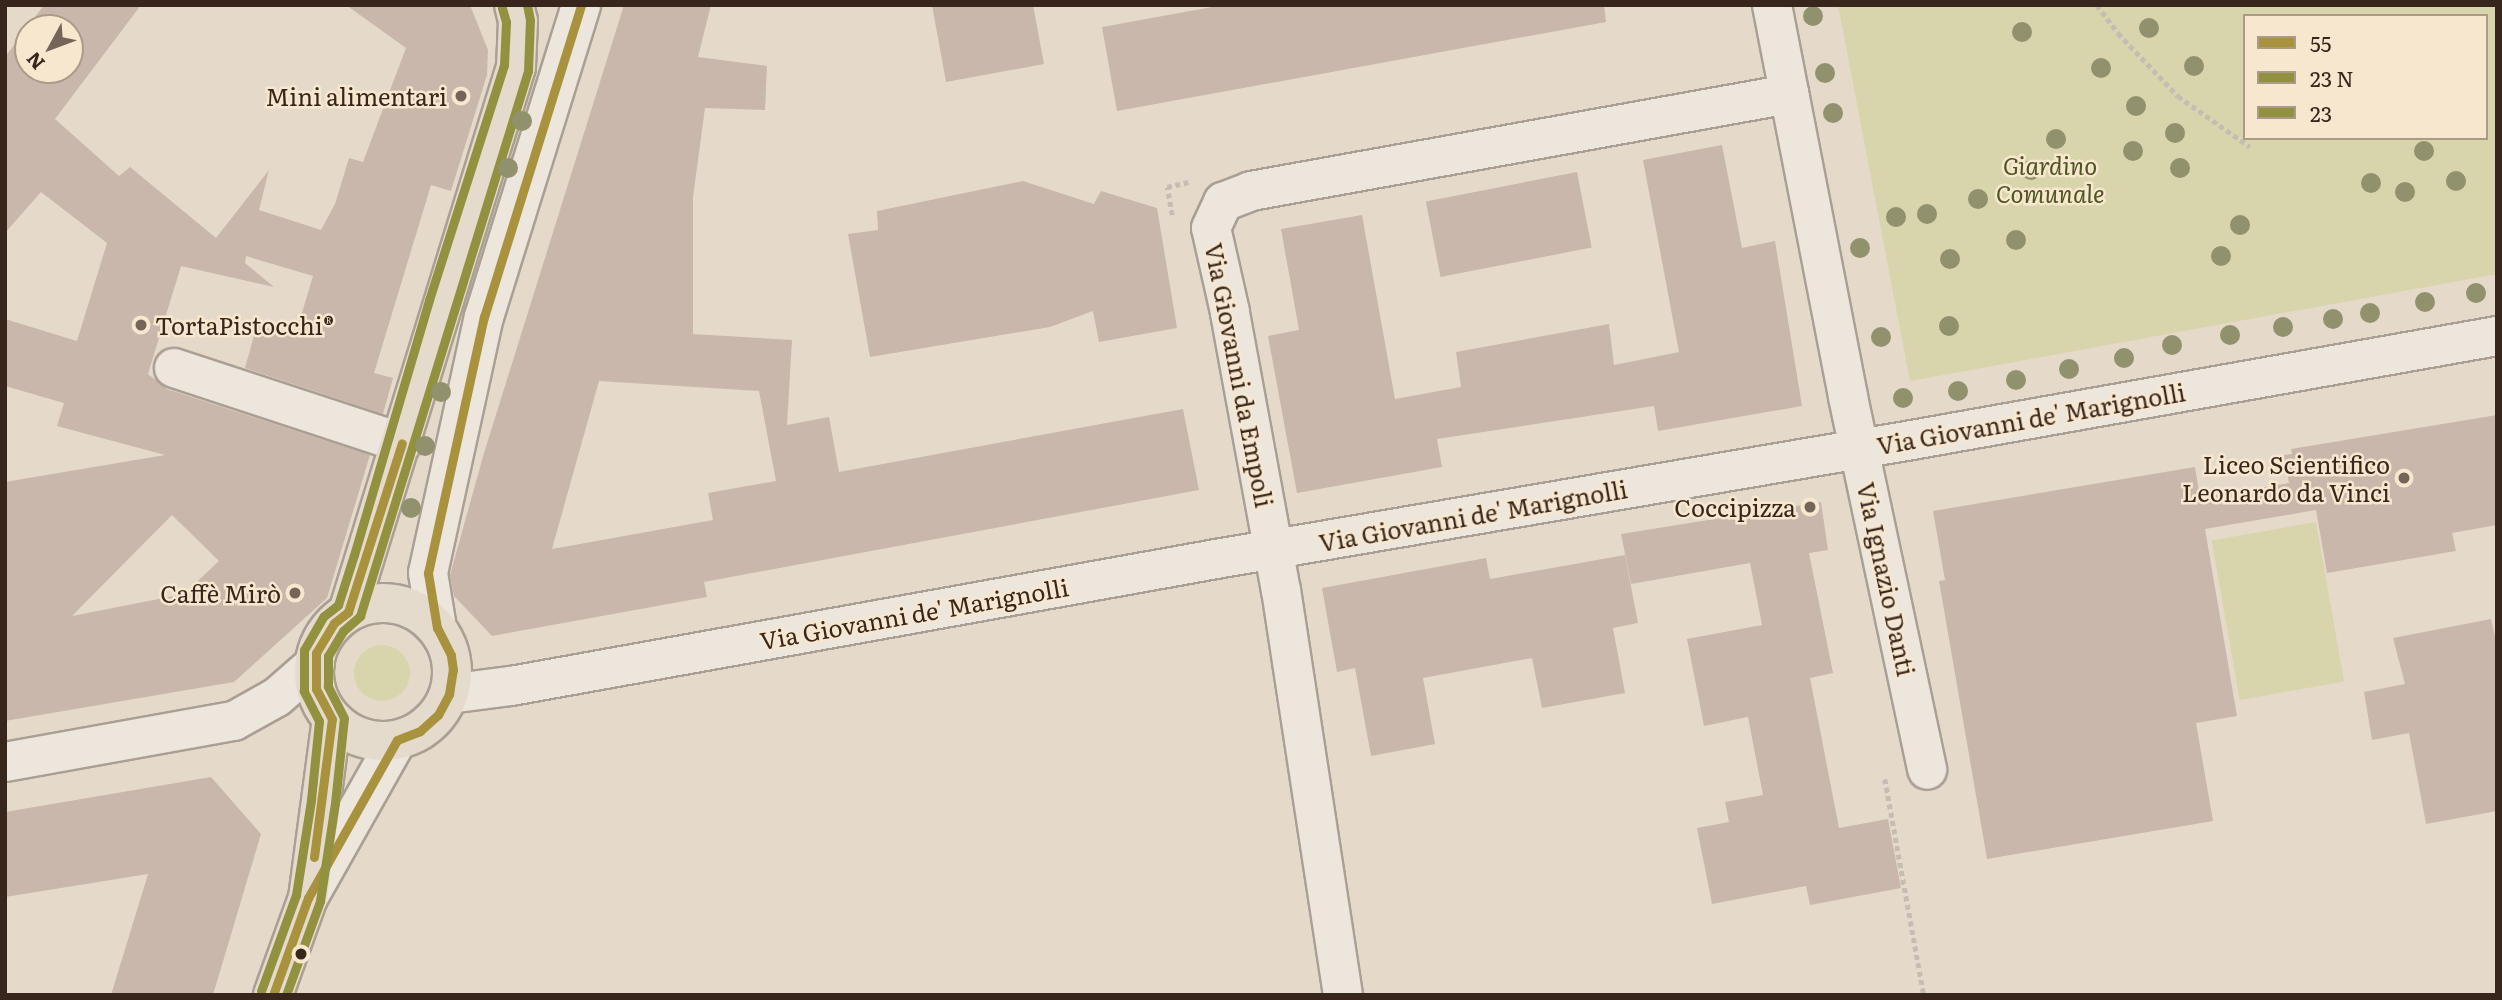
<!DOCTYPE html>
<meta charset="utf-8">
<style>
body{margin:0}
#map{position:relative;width:2502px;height:1000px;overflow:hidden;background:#e5daca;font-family:Literata,serif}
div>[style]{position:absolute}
.green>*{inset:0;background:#d8d4ac;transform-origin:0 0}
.round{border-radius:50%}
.building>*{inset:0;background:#c9b7ab;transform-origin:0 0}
.path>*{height:4.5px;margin-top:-2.25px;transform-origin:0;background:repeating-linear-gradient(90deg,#c5bdb4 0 5px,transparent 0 8.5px)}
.roads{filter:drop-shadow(2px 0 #aa9f94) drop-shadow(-2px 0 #aa9f94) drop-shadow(0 2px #aa9f94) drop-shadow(0 -2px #aa9f94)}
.minor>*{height:38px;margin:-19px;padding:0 19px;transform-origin:19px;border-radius:19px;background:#ede6dd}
.major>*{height:38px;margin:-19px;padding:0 19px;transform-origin:19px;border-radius:19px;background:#e5dbcd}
.major>.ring{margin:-19px;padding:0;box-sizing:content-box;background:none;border:38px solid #e5dbcd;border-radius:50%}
.bus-1>*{height:9px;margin:-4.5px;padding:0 4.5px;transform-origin:4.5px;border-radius:4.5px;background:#a8923e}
.bus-2>*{height:9px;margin:-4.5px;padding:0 4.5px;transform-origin:4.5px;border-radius:4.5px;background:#92913f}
.bus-3>*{height:9px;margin:-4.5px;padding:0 4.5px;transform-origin:4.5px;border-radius:4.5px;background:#92913f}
.trees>*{width:20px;height:20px;margin:-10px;border-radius:50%;background:#92916d}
.dots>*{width:19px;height:19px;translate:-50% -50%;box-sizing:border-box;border:4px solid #f7e7cf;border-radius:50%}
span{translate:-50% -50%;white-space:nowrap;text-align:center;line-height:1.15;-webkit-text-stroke:5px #f7e7cf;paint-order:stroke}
.poi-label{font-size:24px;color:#38261c}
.right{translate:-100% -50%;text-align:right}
.left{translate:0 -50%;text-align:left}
.park-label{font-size:24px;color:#4e5621;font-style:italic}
.street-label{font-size:24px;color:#38261c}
.frame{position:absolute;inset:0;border:7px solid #38261c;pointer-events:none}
.legend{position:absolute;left:2243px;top:14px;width:245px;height:126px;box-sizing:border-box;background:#f7e7cf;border:2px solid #ab9a87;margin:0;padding:9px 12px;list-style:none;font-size:21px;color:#38261c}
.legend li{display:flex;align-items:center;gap:14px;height:35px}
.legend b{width:35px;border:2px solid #ab9a87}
.north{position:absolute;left:14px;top:14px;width:70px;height:70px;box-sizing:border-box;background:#f7e7cf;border:2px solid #ab9a87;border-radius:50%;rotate:229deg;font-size:19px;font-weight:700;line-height:28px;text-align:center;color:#38261c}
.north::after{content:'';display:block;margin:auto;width:24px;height:32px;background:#756559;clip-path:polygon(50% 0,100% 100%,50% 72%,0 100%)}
</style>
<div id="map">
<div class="green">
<i style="clip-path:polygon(evenodd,1838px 5px,2497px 5px,2497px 274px,1910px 381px,1838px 5px,2245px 16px,2486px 16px,2486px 138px,2245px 138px,2245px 16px)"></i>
<i style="left:2316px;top:522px;width:162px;height:106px;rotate:80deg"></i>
<i class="round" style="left:354px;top:645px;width:56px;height:56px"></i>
</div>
<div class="building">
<i style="clip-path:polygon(evenodd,44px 5px,141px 5px,55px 119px,119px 176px,130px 167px,216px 238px,269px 170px,259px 210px,321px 230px,335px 204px,349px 158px,363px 162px,406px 48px,346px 5px,470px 5px,488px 50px,487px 75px,451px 191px,431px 185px,374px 373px,393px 378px,383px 414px,245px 368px,257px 325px,295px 336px,313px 276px,246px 256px,245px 263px,274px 287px,181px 266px,148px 374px,167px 389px,370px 455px,327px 598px,234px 682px,5px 721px,5px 482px,165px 455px,57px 426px,64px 403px,5px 386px,5px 319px,77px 341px,107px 243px,41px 192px,5px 233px,5px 57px,44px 5px,28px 28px,70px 28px,70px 70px,28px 70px,28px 28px,44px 5px,172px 515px,219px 561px,184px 594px,72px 616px,172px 515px)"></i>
<i style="clip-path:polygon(evenodd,624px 5px,711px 5px,698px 57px,767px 66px,765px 110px,705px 108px,693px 197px,693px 334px,792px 340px,787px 425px,829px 417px,839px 472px,1183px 409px,1199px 490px,704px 582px,707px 597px,492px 636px,454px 596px,450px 575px,484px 453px,624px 5px,599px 381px,759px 391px,776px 481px,708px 493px,713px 520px,552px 549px,599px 381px)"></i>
<i style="clip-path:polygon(932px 5px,1033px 5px,1044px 64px,946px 82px)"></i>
<i style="clip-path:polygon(1223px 5px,1604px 5px,1606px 22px,1117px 111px,1102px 27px)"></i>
<i style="clip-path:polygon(1722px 145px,1742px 248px,1775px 241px,1802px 406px,1658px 431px,1654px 406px,1437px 439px,1442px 467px,1297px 493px,1268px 336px,1299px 330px,1281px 229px,1362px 215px,1395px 399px,1461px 387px,1456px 352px,1609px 324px,1614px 365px,1679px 352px,1643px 160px)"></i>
<i style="left:1577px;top:172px;width:77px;height:154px;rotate:79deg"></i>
<i style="clip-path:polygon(1023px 181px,1094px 204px,1101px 191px,1157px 208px,1177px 328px,1099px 342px,1093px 311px,1050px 327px,870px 357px,848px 234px,878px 230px,877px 211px)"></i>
<i style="clip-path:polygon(2497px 415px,2497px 525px,2452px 533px,2456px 551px,2327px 573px,2316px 510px,2205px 529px,2237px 716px,2196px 723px,2213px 821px,1987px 859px,1939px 581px,1945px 580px,1933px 511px,2195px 467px,2200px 498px,2289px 483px,2284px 455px,2292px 454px,2291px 449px)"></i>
<i style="clip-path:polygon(1821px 502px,1828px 550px,1809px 553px,1833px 673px,1810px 678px,1839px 828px,1888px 819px,1901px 888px,1810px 905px,1806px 886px,1712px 904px,1697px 828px,1729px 822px,1725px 802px,1763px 795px,1748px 717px,1704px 726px,1687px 639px,1762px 625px,1750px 563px,1631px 584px,1621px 534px)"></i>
<i style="clip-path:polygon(1625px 555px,1638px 623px,1613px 628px,1625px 693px,1542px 708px,1532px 658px,1423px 678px,1435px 744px,1371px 756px,1355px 668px,1337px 672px,1322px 588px,1486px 558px,1490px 579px)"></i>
<i style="clip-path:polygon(2491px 619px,2497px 646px,2497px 811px,2426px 824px,2409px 733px,2372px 740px,2364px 692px,2405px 684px,2393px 638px)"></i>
<i style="clip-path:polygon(211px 777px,261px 834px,213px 995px,111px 995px,148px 874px,5px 897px,5px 812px)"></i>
</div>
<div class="path">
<i style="left:2097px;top:5px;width:35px;rotate:53deg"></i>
<i style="left:2118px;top:33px;width:87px;rotate:46.4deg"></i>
<i style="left:2178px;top:96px;width:88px;rotate:35.3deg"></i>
<i style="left:1172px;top:215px;width:28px;rotate:-100deg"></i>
<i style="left:1167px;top:187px;width:22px;rotate:-13deg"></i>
<i style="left:1885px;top:779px;width:219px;rotate:79.8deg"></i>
</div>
<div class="roads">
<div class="minor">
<i style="left:1772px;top:5px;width:399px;rotate:79deg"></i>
<i style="left:1848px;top:397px;width:381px;rotate:78deg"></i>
<i style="left:174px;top:368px;width:240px;rotate:18.2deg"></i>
<i style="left:437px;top:628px;width:56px;rotate:-99.3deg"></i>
<i style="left:428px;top:573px;width:262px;rotate:-77.7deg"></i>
<i style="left:484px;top:317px;width:327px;rotate:-72.7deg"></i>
<i style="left:449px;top:694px;width:63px;rotate:-7.4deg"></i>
<i style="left:511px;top:686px;width:716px;rotate:-10.21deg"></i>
<i style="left:1216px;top:559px;width:706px;rotate:-9.7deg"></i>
<i style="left:1912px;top:440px;width:594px;rotate:-10.08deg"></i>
<i style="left:5px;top:762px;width:233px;rotate:-10.2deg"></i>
<i style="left:234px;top:721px;width:49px;rotate:-29.2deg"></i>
<i style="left:277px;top:697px;width:50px;rotate:-41deg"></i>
<i style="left:308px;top:898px;width:181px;rotate:-60.6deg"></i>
<i style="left:1343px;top:995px;width:409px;rotate:-98.7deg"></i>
<i style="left:1281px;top:591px;width:284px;rotate:-100.4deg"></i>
<i style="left:1230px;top:312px;width:86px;rotate:-102.7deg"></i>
<i style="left:1211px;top:228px;width:29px;rotate:-65deg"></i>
<i style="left:1223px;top:202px;width:30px;rotate:-21deg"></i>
<i style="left:1251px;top:191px;width:547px;rotate:-10.22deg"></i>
</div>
<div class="major">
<i class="ring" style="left:314px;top:603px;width:100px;height:100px"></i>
<i style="left:348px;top:612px;width:570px;rotate:-72.87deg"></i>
<i style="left:516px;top:67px;width:46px;rotate:-87.5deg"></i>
<i style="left:518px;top:21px;width:16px;rotate:-104deg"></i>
<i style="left:273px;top:995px;width:103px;rotate:-70.2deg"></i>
<i style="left:308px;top:898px;width:181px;rotate:-82.4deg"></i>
</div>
</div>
<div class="bus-1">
<i style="left:314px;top:857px;width:139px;rotate:-82.6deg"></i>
<i style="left:332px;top:719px;width:34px;rotate:-118deg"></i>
<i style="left:316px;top:689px;width:36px;rotate:-90deg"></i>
<i style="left:316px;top:653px;width:35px;rotate:-59deg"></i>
<i style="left:334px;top:623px;width:18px;rotate:-38deg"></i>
<i style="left:348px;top:612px;width:177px;rotate:-72.3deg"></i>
<i style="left:273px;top:995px;width:103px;rotate:-70.2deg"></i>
<i style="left:308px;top:898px;width:181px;rotate:-60.6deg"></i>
<i style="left:397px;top:740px;width:25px;rotate:-21deg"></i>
<i style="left:420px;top:731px;width:24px;rotate:-42deg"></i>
<i style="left:438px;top:715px;width:24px;rotate:-62deg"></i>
<i style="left:449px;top:694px;width:24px;rotate:-81deg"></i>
<i style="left:453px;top:670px;width:15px;rotate:-98deg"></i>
<i style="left:451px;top:655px;width:30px;rotate:-117deg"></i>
<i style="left:437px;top:628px;width:56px;rotate:-99.3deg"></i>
<i style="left:428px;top:573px;width:262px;rotate:-77.7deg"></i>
<i style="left:484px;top:317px;width:327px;rotate:-72.7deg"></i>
</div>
<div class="bus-2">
<i style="left:286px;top:995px;width:100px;rotate:-70.1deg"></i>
<i style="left:320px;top:901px;width:99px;rotate:-81.3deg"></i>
<i style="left:335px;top:803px;width:85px;rotate:-84deg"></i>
<i style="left:344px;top:718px;width:36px;rotate:-117deg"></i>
<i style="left:328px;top:686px;width:30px;rotate:-90deg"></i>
<i style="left:328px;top:656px;width:29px;rotate:-59deg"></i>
<i style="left:343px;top:631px;width:23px;rotate:-41deg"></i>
<i style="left:360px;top:616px;width:570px;rotate:-72.87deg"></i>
<i style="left:528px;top:71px;width:51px;rotate:-87.8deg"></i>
<i style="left:530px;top:20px;width:15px;rotate:-101deg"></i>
</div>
<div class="bus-3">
<i style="left:261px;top:991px;width:102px;rotate:-70deg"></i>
<i style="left:296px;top:895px;width:96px;rotate:-81deg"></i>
<i style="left:311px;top:800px;width:79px;rotate:-84.2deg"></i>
<i style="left:319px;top:721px;width:34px;rotate:-117deg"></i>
<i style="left:304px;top:691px;width:41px;rotate:-90deg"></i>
<i style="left:304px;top:650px;width:39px;rotate:-60deg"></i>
<i style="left:324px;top:616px;width:18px;rotate:-38deg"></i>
<i style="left:338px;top:605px;width:52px;rotate:-72.3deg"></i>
<i style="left:354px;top:555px;width:266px;rotate:-73.6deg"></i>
<i style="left:429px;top:300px;width:247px;rotate:-72.3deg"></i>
<i style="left:504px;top:65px;width:43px;rotate:-87.3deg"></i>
<i style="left:506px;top:22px;width:15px;rotate:-106deg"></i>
</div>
<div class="trees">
<i style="left:1813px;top:16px"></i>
<i style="left:2149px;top:28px"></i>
<i style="left:2022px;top:32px"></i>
<i style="left:2194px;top:66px"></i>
<i style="left:2101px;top:68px"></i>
<i style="left:1825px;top:73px"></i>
<i style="left:2136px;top:106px"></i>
<i style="left:1833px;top:113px"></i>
<i style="left:522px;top:121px"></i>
<i style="left:2175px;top:133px"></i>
<i style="left:2056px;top:139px"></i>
<i style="left:2133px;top:151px"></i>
<i style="left:2424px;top:151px"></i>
<i style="left:508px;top:168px"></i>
<i style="left:2180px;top:168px"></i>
<i style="left:2031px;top:170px"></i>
<i style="left:2456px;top:181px"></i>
<i style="left:2371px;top:183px"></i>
<i style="left:2405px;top:192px"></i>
<i style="left:1978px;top:199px"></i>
<i style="left:1927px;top:214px"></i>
<i style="left:1896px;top:217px"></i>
<i style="left:2240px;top:225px"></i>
<i style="left:2016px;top:240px"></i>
<i style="left:1860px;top:248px"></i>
<i style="left:2221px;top:256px"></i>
<i style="left:1950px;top:259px"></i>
<i style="left:2476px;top:293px"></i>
<i style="left:2425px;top:302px"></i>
<i style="left:2370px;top:313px"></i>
<i style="left:2333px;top:319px"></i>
<i style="left:1949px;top:326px"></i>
<i style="left:2283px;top:327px"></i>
<i style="left:2230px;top:335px"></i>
<i style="left:1881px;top:337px"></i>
<i style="left:2172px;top:345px"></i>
<i style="left:2124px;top:358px"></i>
<i style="left:2069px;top:369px"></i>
<i style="left:2016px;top:380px"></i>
<i style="left:1958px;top:391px"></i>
<i style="left:441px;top:392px"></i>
<i style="left:1903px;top:398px"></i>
<i style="left:425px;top:446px"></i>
<i style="left:411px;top:508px"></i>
</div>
<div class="dots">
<i style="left:461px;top:96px;background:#756559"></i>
<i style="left:141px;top:325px;background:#756559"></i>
<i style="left:2404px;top:478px;background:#756559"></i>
<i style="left:1810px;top:507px;background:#756559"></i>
<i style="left:295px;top:593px;background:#756559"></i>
<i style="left:301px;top:954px;background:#38261c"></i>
</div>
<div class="poi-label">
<span class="right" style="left:447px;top:96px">Mini alimentari</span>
<span class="left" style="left:155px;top:325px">TortaPistocchi®</span>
<span class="right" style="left:2390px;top:478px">Liceo Scientifico<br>Leonardo da Vinci</span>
<span class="right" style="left:1796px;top:507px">Coccipizza</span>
<span class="right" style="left:281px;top:593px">Caffè Mirò</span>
</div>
<div class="park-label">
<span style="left:2050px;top:179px">Giardino<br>Comunale</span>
</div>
<div class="street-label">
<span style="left:1240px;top:375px;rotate:79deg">Via Giovanni da Empoli</span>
<span style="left:2031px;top:418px;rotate:-10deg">Via Giovanni de' Marignolli</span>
<span style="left:1473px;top:515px;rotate:-10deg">Via Giovanni de' Marignolli</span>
<span style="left:1887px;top:579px;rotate:78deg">Via Ignazio Danti</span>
<span style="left:914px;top:613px;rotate:-10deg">Via Giovanni de' Marignolli</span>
</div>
<div class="frame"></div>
<ul class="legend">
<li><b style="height:9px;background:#a8923e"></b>55</li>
<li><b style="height:9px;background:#92913f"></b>23 N</li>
<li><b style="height:9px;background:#92913f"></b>23</li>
</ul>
<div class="north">N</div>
</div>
